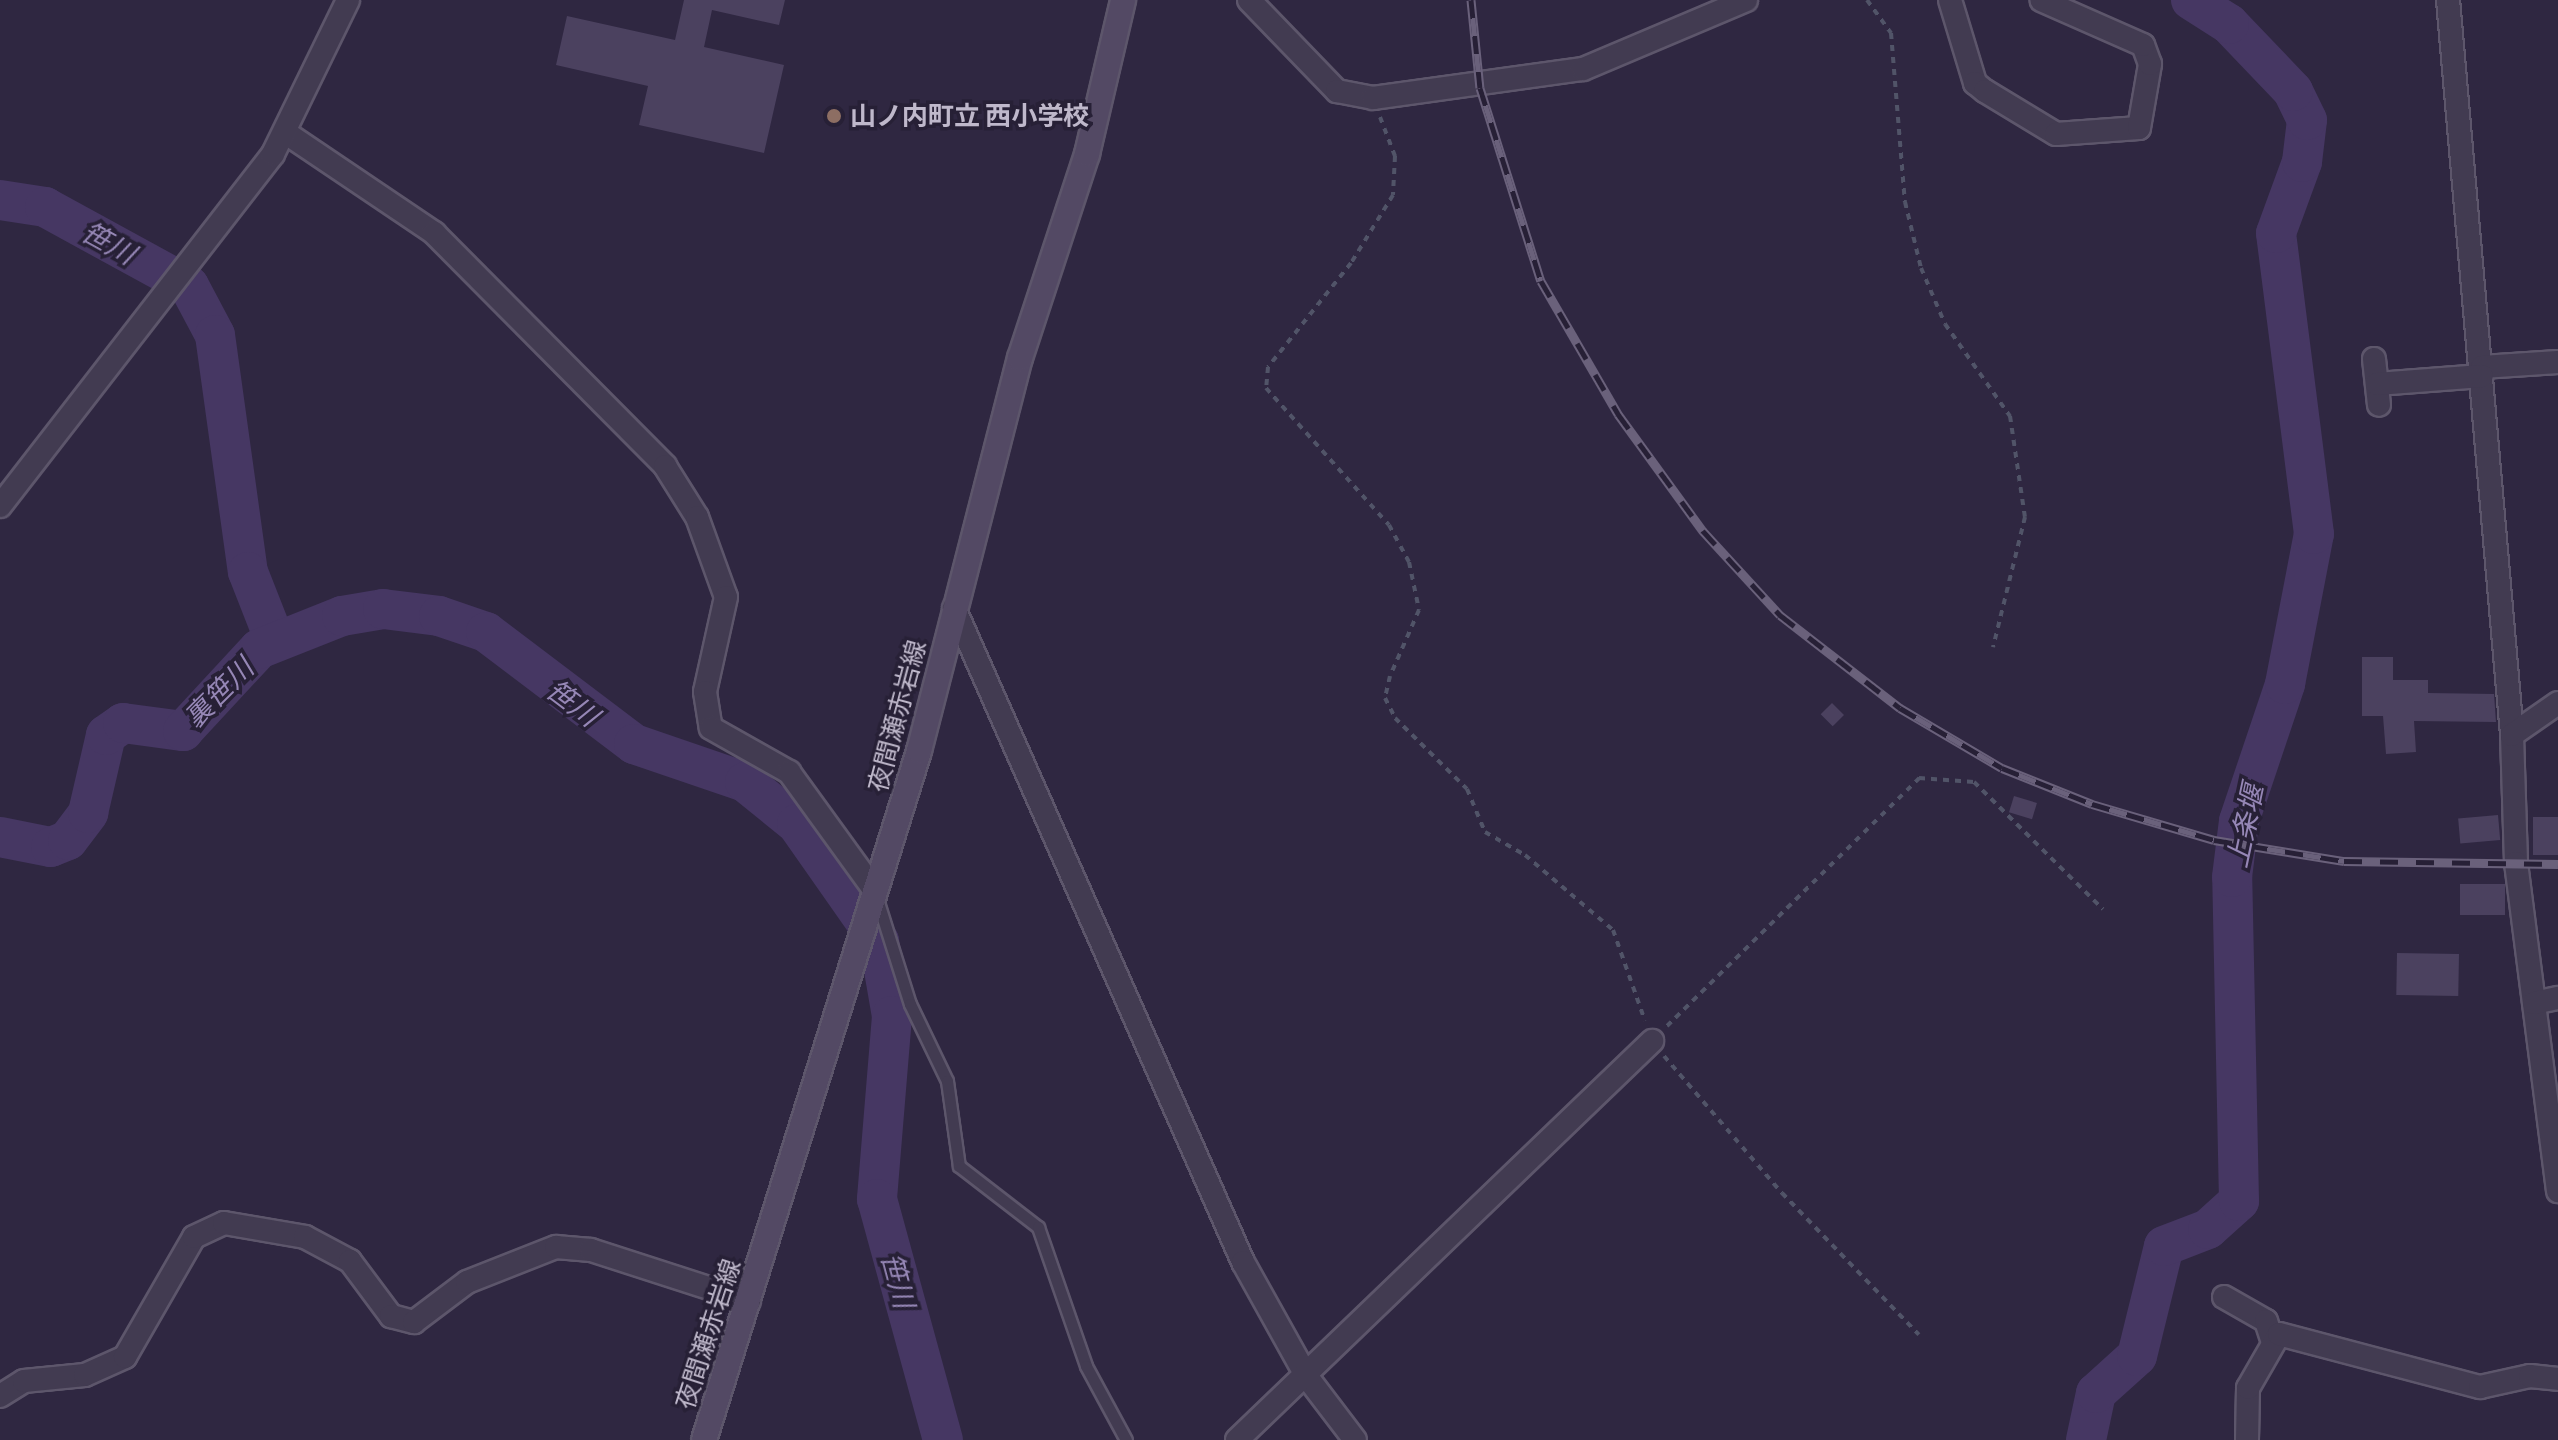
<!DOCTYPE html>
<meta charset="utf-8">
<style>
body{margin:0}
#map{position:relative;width:2558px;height:1440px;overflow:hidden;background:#2f2741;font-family:Manrope,"Noto Sans JP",sans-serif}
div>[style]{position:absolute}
.river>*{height:40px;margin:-20px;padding:0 20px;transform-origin:20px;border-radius:20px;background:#463763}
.building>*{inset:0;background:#4b415f;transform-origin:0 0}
.path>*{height:4px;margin-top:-2px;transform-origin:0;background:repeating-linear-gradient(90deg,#515468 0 6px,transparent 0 12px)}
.roads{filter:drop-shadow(2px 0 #5d566b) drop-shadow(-2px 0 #5d566b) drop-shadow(0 2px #5d566b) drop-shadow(0 -2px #5d566b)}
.service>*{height:11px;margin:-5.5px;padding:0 5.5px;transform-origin:5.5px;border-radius:5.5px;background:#423b51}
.minor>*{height:22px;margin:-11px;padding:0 11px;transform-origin:11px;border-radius:11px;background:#423b51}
.secondary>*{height:24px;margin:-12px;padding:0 12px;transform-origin:12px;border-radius:12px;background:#534964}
.rail>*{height:9px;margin-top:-4.5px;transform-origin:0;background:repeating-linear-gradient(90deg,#272036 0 18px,#6a617b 0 36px);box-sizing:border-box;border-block:2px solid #6a617b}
.dots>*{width:22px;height:22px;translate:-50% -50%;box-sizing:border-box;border:4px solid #272036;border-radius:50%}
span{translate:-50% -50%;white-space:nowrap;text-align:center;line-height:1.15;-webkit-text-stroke:7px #272036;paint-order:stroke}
.poi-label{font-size:26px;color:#bfb8cb;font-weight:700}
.left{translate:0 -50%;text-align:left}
.street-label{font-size:26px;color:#bfb8cb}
.water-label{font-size:28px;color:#9687b6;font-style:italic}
</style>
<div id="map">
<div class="river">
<i style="left:0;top:200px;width:46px;rotate:8.8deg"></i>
<i style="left:45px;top:207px;width:164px;rotate:28.7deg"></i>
<i style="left:189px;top:286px;width:55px;rotate:62deg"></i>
<i style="left:215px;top:335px;width:239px;rotate:82.1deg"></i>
<i style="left:248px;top:572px;width:74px;rotate:68.6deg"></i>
<i style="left:0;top:837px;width:52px;rotate:11.1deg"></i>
<i style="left:51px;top:847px;width:18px;rotate:-22deg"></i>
<i style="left:68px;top:840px;width:34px;rotate:-53deg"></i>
<i style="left:88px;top:813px;width:80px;rotate:-77deg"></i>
<i style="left:106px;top:735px;width:21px;rotate:-35deg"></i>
<i style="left:123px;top:723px;width:61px;rotate:7.6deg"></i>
<i style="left:183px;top:731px;width:112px;rotate:-47.2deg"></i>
<i style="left:259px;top:649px;width:89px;rotate:-21.7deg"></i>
<i style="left:342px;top:616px;width:42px;rotate:-9.7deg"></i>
<i style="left:383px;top:609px;width:56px;rotate:7.1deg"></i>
<i style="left:439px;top:616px;width:50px;rotate:18.8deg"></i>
<i style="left:486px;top:632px;width:186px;rotate:37.1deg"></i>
<i style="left:634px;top:744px;width:117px;rotate:18.9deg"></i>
<i style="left:745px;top:782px;width:67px;rotate:38.9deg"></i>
<i style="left:797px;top:824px;width:143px;rotate:55deg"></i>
<i style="left:879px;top:941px;width:76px;rotate:80.2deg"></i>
<i style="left:892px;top:1016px;width:184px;rotate:94.7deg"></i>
<i style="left:877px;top:1199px;width:250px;rotate:74.7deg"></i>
<i style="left:2086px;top:1440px;width:48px;rotate:-78deg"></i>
<i style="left:2096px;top:1393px;width:55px;rotate:-42.1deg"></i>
<i style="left:2137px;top:1356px;width:113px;rotate:-76.2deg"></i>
<i style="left:2164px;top:1246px;width:47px;rotate:-21.1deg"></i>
<i style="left:2208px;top:1229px;width:42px;rotate:-42.1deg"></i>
<i style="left:2239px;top:1201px;width:324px;rotate:-91.2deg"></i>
<i style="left:2232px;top:877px;width:56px;rotate:-82.9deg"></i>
<i style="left:2239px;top:821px;width:145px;rotate:-71.4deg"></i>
<i style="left:2285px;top:684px;width:153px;rotate:-79.1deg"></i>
<i style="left:2314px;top:534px;width:303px;rotate:-97.2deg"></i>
<i style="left:2276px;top:233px;width:76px;rotate:-69.9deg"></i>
<i style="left:2302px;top:162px;width:42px;rotate:-83.2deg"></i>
<i style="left:2307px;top:120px;width:32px;rotate:-116deg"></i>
<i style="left:2293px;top:91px;width:93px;rotate:-133.7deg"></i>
<i style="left:2229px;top:24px;width:45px;rotate:-147.7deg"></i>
</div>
<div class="building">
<i style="clip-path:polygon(684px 0,785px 0,779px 25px,712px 10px,704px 47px,784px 65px,764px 153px,639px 125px,648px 86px,556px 65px,567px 16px,675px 40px)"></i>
<i style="clip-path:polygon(2362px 657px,2393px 657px,2393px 680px,2428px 680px,2428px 693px,2494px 694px,2496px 722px,2414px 721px,2416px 752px,2386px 754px,2383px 716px,2362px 716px)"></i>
<i style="left:1832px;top:703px;width:17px;height:16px;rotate:45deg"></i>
<i style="left:2014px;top:796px;width:24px;height:17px;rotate:17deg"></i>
<i style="left:2498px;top:815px;width:25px;height:40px;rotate:85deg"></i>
<i style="left:2533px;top:817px;width:25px;height:38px"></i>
<i style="left:2460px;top:884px;width:45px;height:31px"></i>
<i style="left:2397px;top:953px;width:62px;height:42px;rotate:1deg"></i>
</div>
<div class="path">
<i style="left:1867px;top:0;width:41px;rotate:54deg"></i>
<i style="left:1891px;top:33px;width:170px;rotate:85.3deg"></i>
<i style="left:1905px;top:202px;width:68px;rotate:76.4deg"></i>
<i style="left:1921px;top:268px;width:61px;rotate:66.8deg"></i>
<i style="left:1945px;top:324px;width:113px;rotate:54.8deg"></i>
<i style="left:2010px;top:416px;width:102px;rotate:81.6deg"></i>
<i style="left:2025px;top:517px;width:134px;rotate:103.8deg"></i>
<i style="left:1380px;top:117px;width:42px;rotate:69deg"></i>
<i style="left:1395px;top:156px;width:39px;rotate:93deg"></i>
<i style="left:1393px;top:195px;width:80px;rotate:121.7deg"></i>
<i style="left:1351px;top:263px;width:133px;rotate:128.6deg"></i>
<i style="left:1268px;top:367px;width:21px;rotate:95deg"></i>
<i style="left:1266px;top:388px;width:184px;rotate:48.1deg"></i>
<i style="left:1389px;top:525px;width:42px;rotate:61.6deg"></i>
<i style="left:1409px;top:562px;width:49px;rotate:78.2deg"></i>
<i style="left:1419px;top:610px;width:72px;rotate:113.7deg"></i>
<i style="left:1390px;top:676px;width:23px;rotate:103deg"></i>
<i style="left:1385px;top:698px;width:22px;rotate:63deg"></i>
<i style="left:1395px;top:718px;width:101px;rotate:44.6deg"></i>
<i style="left:1467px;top:789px;width:47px;rotate:67.3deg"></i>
<i style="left:1485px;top:832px;width:46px;rotate:29.9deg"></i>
<i style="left:1525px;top:855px;width:116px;rotate:40.4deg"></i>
<i style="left:1613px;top:930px;width:96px;rotate:70.6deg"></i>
<i style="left:1667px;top:1026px;width:354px;rotate:-44.5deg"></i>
<i style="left:1919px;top:778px;width:55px;rotate:4.2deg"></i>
<i style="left:1974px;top:782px;width:181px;rotate:44.6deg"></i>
<i style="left:1664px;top:1056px;width:181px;rotate:49.3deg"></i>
<i style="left:1782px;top:1193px;width:197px;rotate:46deg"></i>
</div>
<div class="roads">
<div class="service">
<i style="left:877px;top:899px;width:110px;rotate:72.6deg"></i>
<i style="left:910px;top:1004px;width:85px;rotate:64.3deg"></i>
<i style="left:947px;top:1081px;width:86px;rotate:82deg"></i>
<i style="left:959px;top:1166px;width:100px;rotate:37.7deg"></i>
<i style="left:1038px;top:1227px;width:147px;rotate:70.9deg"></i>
<i style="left:1086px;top:1366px;width:84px;rotate:61.6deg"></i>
</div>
<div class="minor">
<i style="left:1249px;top:0;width:127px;rotate:46deg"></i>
<i style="left:1337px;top:91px;width:37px;rotate:11deg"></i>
<i style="left:1373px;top:98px;width:212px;rotate:-7.9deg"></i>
<i style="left:1583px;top:69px;width:177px;rotate:-22.9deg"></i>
<i style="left:1950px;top:0;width:87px;rotate:73.2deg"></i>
<i style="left:1975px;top:83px;width:13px;rotate:39deg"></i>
<i style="left:1985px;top:91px;width:83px;rotate:31.2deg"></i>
<i style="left:2056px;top:134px;width:83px;rotate:-4.1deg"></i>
<i style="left:2139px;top:128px;width:65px;rotate:-80.2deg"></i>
<i style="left:2150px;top:64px;width:20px;rotate:-110deg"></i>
<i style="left:2143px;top:45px;width:111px;rotate:-156.2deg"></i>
<i style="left:2448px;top:0;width:738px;rotate:85.02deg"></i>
<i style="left:2512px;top:735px;width:128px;rotate:88.2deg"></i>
<i style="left:2516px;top:863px;width:331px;rotate:82.7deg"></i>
<i style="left:286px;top:133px;width:179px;rotate:34deg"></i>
<i style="left:434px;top:233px;width:328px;rotate:45.2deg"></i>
<i style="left:665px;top:466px;width:60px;rotate:57.9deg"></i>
<i style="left:697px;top:517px;width:85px;rotate:70.1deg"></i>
<i style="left:726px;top:597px;width:97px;rotate:102.5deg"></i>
<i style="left:705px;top:692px;width:36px;rotate:81deg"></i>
<i style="left:711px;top:728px;width:90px;rotate:29.4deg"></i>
<i style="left:789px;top:772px;width:147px;rotate:54.1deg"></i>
<i style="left:2374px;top:359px;width:46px;rotate:83.8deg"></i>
<i style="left:2482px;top:367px;width:76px;rotate:-3.8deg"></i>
<i style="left:2377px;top:384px;width:105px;rotate:-4.4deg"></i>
<i style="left:0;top:506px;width:445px;rotate:-52.2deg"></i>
<i style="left:273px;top:154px;width:171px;rotate:-64deg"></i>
<i style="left:954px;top:608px;width:715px;rotate:66.16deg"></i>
<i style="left:1243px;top:1262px;width:132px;rotate:60.9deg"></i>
<i style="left:1307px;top:1377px;width:79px;rotate:52.7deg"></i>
<i style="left:2512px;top:735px;width:56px;rotate:-34.8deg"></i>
<i style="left:2534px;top:1003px;width:25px;rotate:-12deg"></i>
<i style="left:2224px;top:1297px;width:48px;rotate:29.7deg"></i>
<i style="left:2266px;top:1321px;width:22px;rotate:72deg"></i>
<i style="left:0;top:1396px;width:28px;rotate:-32deg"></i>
<i style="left:24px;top:1381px;width:61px;rotate:-5.6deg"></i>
<i style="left:85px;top:1375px;width:44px;rotate:-24.2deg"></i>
<i style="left:125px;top:1357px;width:138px;rotate:-60.1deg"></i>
<i style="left:194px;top:1237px;width:33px;rotate:-25deg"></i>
<i style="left:224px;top:1223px;width:82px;rotate:9.8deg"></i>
<i style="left:305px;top:1237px;width:51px;rotate:28.1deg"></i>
<i style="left:350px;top:1261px;width:69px;rotate:53.3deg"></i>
<i style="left:391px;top:1316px;width:24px;rotate:15deg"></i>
<i style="left:414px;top:1322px;width:66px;rotate:-37deg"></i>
<i style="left:467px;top:1282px;width:96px;rotate:-21.5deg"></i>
<i style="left:556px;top:1247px;width:35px;rotate:5deg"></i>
<i style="left:591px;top:1250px;width:166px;rotate:17.9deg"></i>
<i style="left:1237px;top:1440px;width:576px;rotate:-43.87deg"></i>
<i style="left:2247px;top:1440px;width:52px;rotate:-88.9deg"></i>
<i style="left:2248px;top:1388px;width:62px;rotate:-60.1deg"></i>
<i style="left:2279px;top:1334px;width:208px;rotate:14.8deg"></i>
<i style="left:2480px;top:1387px;width:51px;rotate:-12.4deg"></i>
<i style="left:2530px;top:1376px;width:28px;rotate:6deg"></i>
</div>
<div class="secondary">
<i style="left:704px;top:1440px;width:722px;rotate:-72.67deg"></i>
<i style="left:919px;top:751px;width:406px;rotate:-75.6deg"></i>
<i style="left:1020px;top:358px;width:215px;rotate:-71.8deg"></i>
<i style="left:1087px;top:154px;width:158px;rotate:-76.8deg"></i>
</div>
</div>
<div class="rail">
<i style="left:1471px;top:0;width:88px;rotate:84.2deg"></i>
<i style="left:1480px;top:88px;width:202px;rotate:72.5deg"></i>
<i style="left:1541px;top:281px;width:154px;rotate:59.9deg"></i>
<i style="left:1618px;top:414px;width:145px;rotate:54deg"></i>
<i style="left:1703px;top:531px;width:114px;rotate:47.5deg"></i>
<i style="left:1780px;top:615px;width:152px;rotate:37.8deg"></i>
<i style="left:1900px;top:708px;width:118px;rotate:30.5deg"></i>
<i style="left:2002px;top:768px;width:97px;rotate:21.8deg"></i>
<i style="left:2092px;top:804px;width:127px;rotate:16.4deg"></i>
<i style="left:2214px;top:840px;width:132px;rotate:9.2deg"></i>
<i style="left:2344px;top:861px;width:214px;rotate:0.8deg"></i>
</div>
<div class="dots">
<i style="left:834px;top:116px;background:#8d6e63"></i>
</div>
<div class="poi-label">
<span class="left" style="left:850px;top:116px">山ノ内町立 西小学校</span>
</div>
<div class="street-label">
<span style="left:897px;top:716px;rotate:-75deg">夜間瀬赤岩線</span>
<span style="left:708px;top:1334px;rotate:-72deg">夜間瀬赤岩線</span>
</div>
<div class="water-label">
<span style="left:109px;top:242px;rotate:29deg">笹川</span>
<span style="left:218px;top:692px;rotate:-45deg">裏笹川</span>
<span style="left:573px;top:702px;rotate:37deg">笹川</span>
<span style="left:2244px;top:826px;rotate:-78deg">上条堰</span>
<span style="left:899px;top:1280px;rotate:75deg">笹川</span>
</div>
</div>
